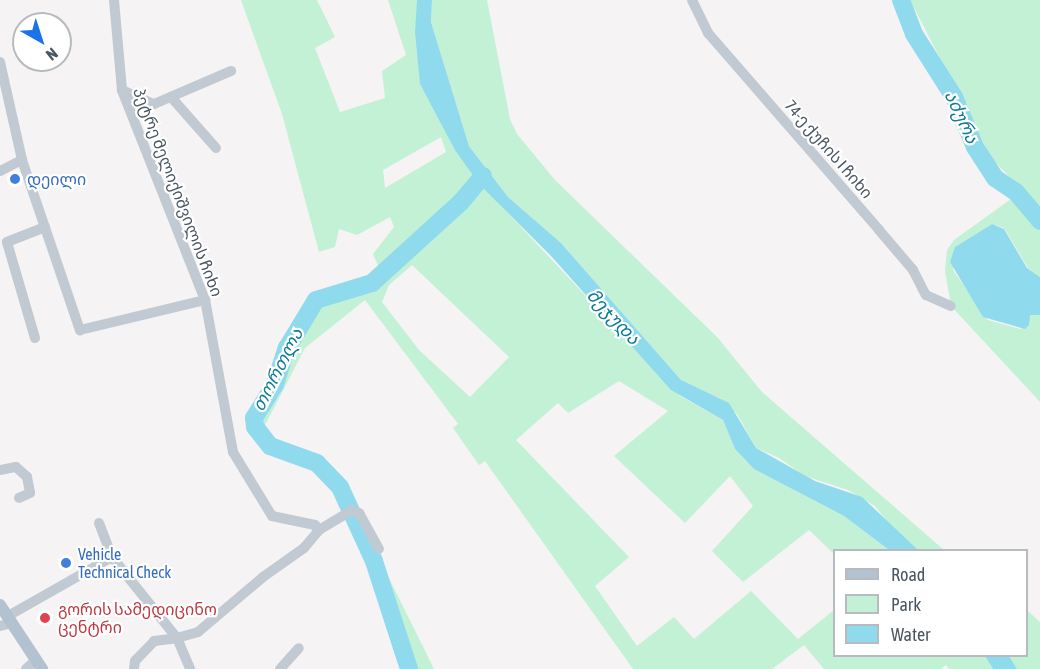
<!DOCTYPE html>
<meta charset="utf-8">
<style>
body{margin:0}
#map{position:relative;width:1040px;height:669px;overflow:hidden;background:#f5f3f3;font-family:"Asap Condensed","Noto Sans Georgian",sans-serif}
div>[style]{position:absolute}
.green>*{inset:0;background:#c3f1d5}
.water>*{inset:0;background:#90daee}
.river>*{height:18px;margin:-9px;padding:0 9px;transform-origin:9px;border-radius:9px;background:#90daee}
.minor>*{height:10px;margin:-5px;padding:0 5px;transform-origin:5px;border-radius:5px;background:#c1cad2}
.major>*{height:12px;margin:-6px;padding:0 6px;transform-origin:6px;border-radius:6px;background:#b3c2d1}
.dots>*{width:16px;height:16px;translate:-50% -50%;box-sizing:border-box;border:3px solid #fff;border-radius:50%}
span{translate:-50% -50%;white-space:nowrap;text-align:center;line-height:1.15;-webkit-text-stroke:4.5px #fff;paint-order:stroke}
.street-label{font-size:16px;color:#4a5661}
.shop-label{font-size:16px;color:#366cbe}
.left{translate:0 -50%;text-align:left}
.health-label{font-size:16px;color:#be3a42}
.water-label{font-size:18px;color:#0c7c9b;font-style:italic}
.legend{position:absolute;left:833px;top:549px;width:195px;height:108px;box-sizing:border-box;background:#fff;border:2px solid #b7bbc0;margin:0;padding:8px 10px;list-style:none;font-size:18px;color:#4a5661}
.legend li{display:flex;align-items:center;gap:12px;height:30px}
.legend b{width:30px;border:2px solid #b7bbc0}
.north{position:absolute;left:12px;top:12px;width:60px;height:60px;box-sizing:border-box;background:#fff;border:2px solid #b7bbc0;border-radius:50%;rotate:141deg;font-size:16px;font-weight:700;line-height:24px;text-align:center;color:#4a5661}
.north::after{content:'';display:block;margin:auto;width:21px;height:27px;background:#1a73e8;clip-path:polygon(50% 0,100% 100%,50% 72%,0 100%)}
</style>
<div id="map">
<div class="green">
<i style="clip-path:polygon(evenodd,241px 0,317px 0,335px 37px,315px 48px,340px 112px,385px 98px,382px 71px,406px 55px,388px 0,417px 0,420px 84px,473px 176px,680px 396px,723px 420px,735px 449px,754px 469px,844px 516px,889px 550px,834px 550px,834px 554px,809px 530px,743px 582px,712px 551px,753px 506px,730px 476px,685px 523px,614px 456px,668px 411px,619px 381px,568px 413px,558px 403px,516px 440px,629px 557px,595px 586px,637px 646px,674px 617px,694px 639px,751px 591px,798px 639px,834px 610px,834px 656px,985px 656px,993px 669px,949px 669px,946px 665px,941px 669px,824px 669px,804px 645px,772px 669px,633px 669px,485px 461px,479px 465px,453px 428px,458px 424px,365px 300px,305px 348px,263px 429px,273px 441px,324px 462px,336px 471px,434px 669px,409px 669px,374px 561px,340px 487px,317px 463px,270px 446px,255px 427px,258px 408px,275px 384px,282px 358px,309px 308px,316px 300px,373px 277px,380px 270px,373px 254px,394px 227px,390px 217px,357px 235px,339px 229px,335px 247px,319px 252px,282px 114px,241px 0,441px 137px,446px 152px,385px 188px,383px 170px,441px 137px,241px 0,412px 265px,509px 357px,470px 397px,419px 350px,382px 302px,389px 285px,412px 265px)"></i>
<i style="clip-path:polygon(432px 0,487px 0,510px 119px,517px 134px,555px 180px,717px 337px,762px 392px,944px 550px,918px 550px,898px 535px,875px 506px,848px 490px,805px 476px,779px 458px,756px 448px,737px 414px,720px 398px,697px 391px,681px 380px,561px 243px,508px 197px,469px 146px,431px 22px)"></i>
<i style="clip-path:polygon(910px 0,1040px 0,1040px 208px,992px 159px)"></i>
<i style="clip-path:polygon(1018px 194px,1040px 221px,1040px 277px,1028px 268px,1004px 228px,992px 224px,955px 247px,953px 270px,988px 320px,1021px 329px,1030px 315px,1040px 315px,1040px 402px,951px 306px,945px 271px,947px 250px,954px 240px)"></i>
<i style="clip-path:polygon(1027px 610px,1040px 622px,1040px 669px,1017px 669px,1009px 656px,1026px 656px)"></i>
</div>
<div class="water">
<i style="clip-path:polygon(417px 0,432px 0,431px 22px,469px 146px,508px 197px,561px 243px,681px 380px,729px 403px,756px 448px,815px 481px,862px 497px,918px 550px,889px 550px,844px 516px,754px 469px,735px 449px,723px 420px,671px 390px,551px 256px,479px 184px,455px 150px,420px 84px,415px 32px)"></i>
<i style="clip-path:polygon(992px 224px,1004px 229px,1027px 268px,1040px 277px,1040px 315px,1030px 315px,1029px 325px,1025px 329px,983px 317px,950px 262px,955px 247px)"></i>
<i style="clip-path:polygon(985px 656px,1009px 656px,1017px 669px,993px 669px)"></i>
</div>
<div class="river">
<i style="left:901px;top:0;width:36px;rotate:69deg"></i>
<i style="left:914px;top:34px;width:75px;rotate:57.6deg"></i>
<i style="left:954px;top:97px;width:54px;rotate:67.2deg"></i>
<i style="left:975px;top:147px;width:37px;rotate:57deg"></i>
<i style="left:995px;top:178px;width:25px;rotate:34deg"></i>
<i style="left:1016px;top:192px;width:38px;rotate:50deg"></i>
<i style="left:409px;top:669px;width:114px;rotate:-108deg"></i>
<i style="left:374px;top:561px;width:81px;rotate:-114.7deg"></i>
<i style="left:340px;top:487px;width:33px;rotate:-134deg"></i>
<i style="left:317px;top:463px;width:50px;rotate:-160.1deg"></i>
<i style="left:270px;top:446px;width:24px;rotate:-128deg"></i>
<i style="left:255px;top:427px;width:9px;rotate:-96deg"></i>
<i style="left:254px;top:418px;width:40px;rotate:-58deg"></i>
<i style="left:275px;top:384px;width:38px;rotate:-72deg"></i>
<i style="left:287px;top:348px;width:56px;rotate:-58.9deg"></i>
<i style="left:316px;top:300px;width:59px;rotate:-16.9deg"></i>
<i style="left:372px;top:283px;width:120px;rotate:-42.3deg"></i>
<i style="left:461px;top:202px;width:34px;rotate:-50deg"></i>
</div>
<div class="minor">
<i style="left:692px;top:0;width:37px;rotate:64deg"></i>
<i style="left:708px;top:33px;width:261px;rotate:49deg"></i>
<i style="left:879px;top:230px;width:52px;rotate:49.6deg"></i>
<i style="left:913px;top:270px;width:28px;rotate:63deg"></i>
<i style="left:926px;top:295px;width:27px;rotate:24deg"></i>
<i style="left:0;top:62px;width:100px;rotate:77.3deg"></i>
<i style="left:22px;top:160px;width:180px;rotate:71.2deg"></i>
<i style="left:80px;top:330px;width:129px;rotate:-13.5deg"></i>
<i style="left:122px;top:90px;width:35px;rotate:24deg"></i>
<i style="left:154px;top:104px;width:84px;rotate:-23.2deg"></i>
<i style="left:171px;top:97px;width:68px;rotate:48.6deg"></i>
<i style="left:0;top:171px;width:25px;rotate:-27deg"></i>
<i style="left:35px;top:338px;width:100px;rotate:-106.3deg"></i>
<i style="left:7px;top:242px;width:41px;rotate:-21.5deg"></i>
<i style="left:0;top:470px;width:16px;rotate:-11deg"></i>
<i style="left:16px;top:467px;width:15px;rotate:42deg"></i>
<i style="left:27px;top:477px;width:16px;rotate:79deg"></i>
<i style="left:30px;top:493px;width:12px;rotate:156deg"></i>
<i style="left:99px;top:523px;width:36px;rotate:69deg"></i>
<i style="left:112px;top:557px;width:104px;rotate:51.3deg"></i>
<i style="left:177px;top:638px;width:22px;rotate:-16deg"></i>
<i style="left:198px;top:632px;width:85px;rotate:-40.2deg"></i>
<i style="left:263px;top:577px;width:50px;rotate:-35.3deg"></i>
<i style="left:304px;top:548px;width:23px;rotate:-50deg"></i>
<i style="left:319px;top:530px;width:6px;rotate:-129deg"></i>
<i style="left:315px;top:525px;width:44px;rotate:-168.2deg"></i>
<i style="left:272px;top:516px;width:75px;rotate:-121.4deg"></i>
<i style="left:233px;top:452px;width:155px;rotate:-100.4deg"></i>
<i style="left:205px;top:300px;width:226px;rotate:-111.6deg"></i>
<i style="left:122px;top:90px;width:90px;rotate:-95.1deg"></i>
<i style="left:319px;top:530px;width:39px;rotate:-31deg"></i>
<i style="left:352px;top:510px;width:8px;rotate:23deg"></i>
<i style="left:359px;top:513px;width:41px;rotate:60.9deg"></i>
<i style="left:8px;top:616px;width:120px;rotate:-29.6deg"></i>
<i style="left:0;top:626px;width:12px;rotate:-14deg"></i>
<i style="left:26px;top:669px;width:13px;rotate:-42deg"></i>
<i style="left:134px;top:669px;width:8px;rotate:-83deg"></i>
<i style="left:135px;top:661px;width:28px;rotate:-46deg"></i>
<i style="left:154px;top:641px;width:23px;rotate:-7deg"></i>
<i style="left:177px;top:638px;width:34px;rotate:67deg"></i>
<i style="left:280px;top:669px;width:28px;rotate:-48deg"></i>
</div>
<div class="major">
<i style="left:0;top:605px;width:77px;rotate:56.7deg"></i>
</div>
<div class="dots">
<i style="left:15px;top:179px;background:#3f7fe0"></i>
<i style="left:66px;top:563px;background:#3f7fe0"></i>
<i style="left:45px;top:618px;background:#e0444e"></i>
</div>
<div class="street-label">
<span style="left:829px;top:149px;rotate:49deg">74-ე ქუჩის I ჩიხი</span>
<span style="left:178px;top:192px;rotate:69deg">პეტრე მელიქიშვილის ჩიხი</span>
</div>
<div class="shop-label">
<span class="left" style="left:27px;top:179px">დეილი</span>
<span class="left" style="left:78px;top:563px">Vehicle<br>Technical Check</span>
</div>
<div class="health-label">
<span class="left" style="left:58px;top:618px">გორის სამედიცინო<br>ცენტრი</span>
</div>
<div class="water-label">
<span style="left:961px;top:117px;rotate:65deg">აძურა</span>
<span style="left:613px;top:317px;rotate:47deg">მეჯუდა</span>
<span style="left:278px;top:370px;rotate:-63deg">თორთლა</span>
</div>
<ul class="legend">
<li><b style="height:8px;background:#b3c2d1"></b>Road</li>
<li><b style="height:16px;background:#c3f1d5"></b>Park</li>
<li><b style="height:16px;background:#90daee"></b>Water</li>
</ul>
<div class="north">N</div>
</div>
